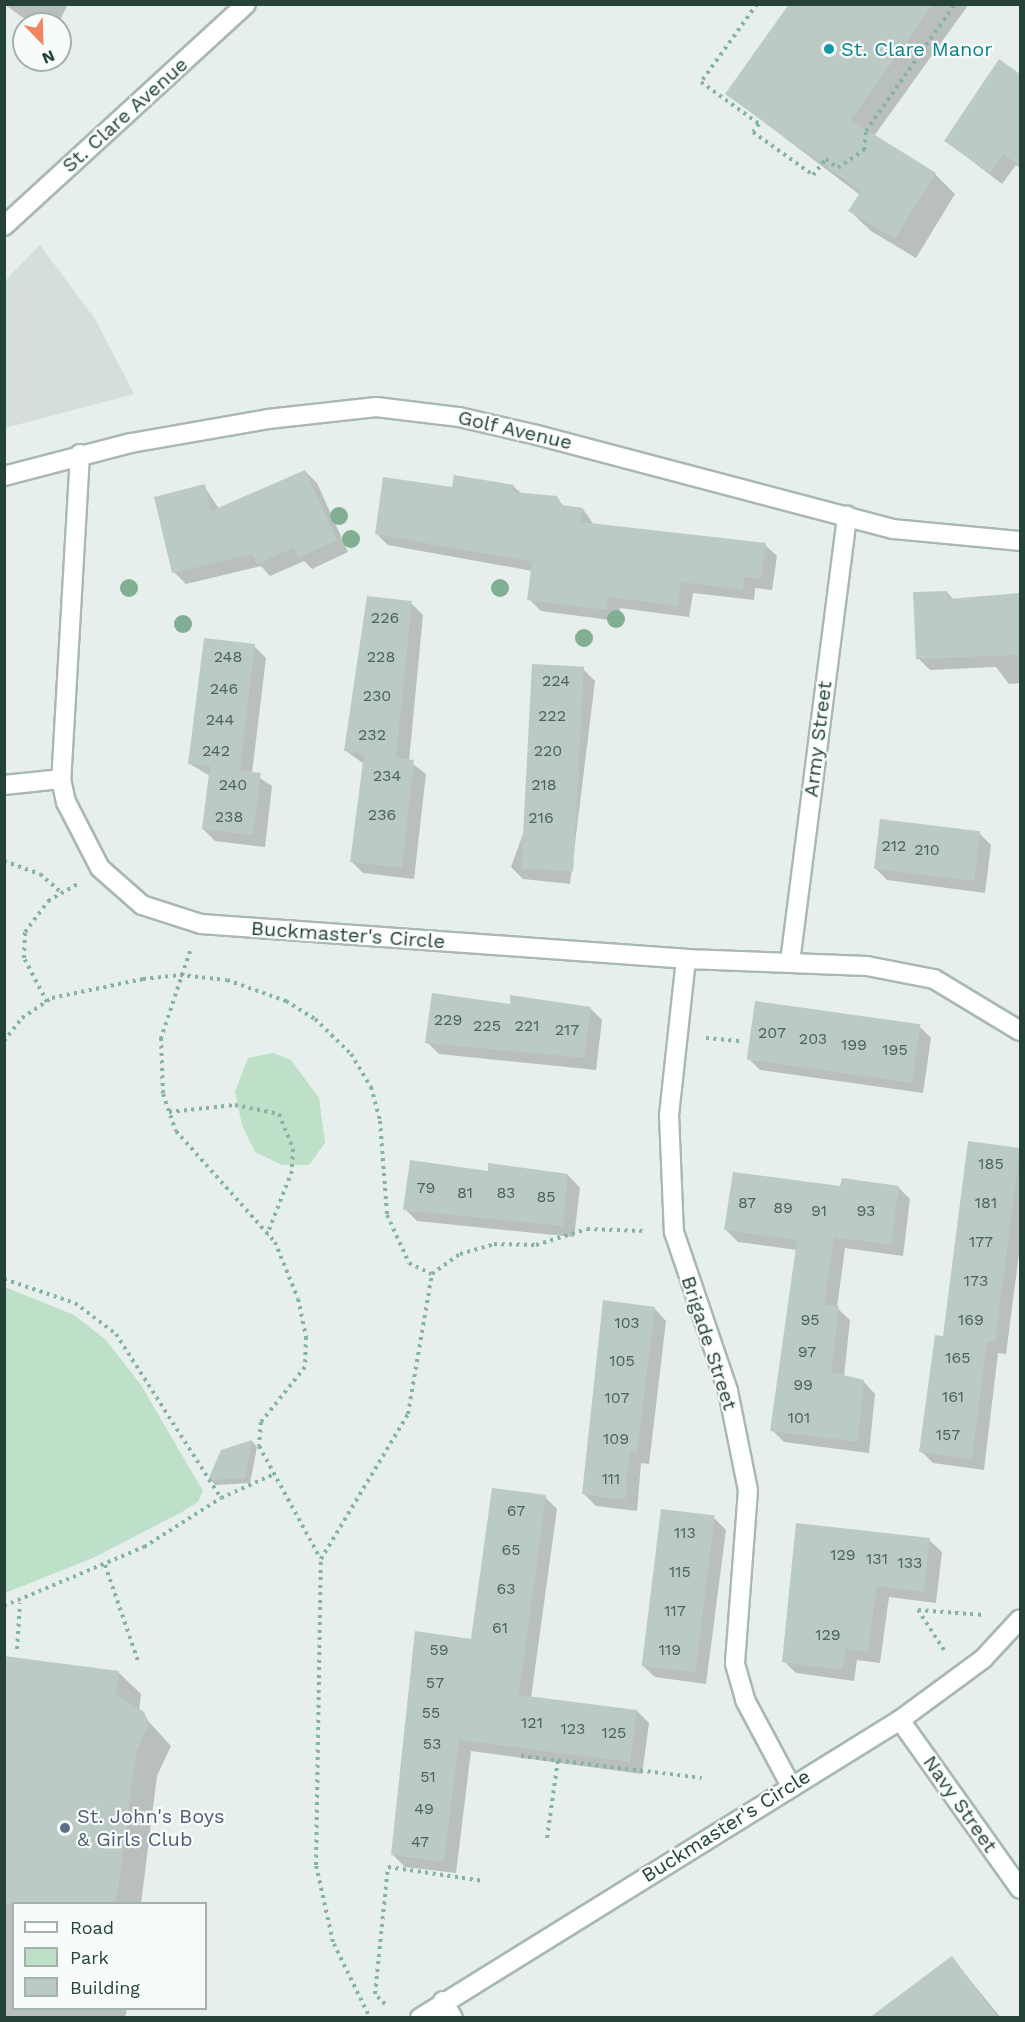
<!DOCTYPE html>
<style>
body{margin:0}
#map{position:relative;width:1025px;height:2022px;overflow:hidden;background:#e6efeb;font-family:"Work Sans",sans-serif}
div>[style]{position:absolute}
.built>*{inset:0;background:#d4dfda}
.green>*{inset:0;background:#bfe0c8}
.shadow>*{inset:0;background:#0003}
.building>*{inset:0;background:#bbcac4;transform-origin:0 0}
.path>*{height:4px;margin-top:-2px;transform-origin:0;background:repeating-linear-gradient(90deg,#86b3a5 0 3px,transparent 0 7.5px)}
.roads{filter:drop-shadow(2px 0 #a8b8b2) drop-shadow(-2px 0 #a8b8b2) drop-shadow(0 2px #a8b8b2) drop-shadow(0 -2px #a8b8b2)}
.minor>*{height:18px;margin:-9px;padding:0 9px;transform-origin:9px;border-radius:9px;background:#fff}
.trees>*{width:18px;height:18px;margin:-9px;border-radius:50%;background:#80af93}
.dots>*{width:16px;height:16px;translate:-50% -50%;box-sizing:border-box;border:3px solid #f7fbf9;border-radius:50%}
span{translate:-50% -50%;white-space:nowrap;text-align:center;line-height:1.15;-webkit-text-stroke:4.5px #f7fbf9;paint-order:stroke}
.number-label{font-size:16px;color:#4a645c}
.number-label span{-webkit-text-stroke-width:0}
.culture-label{font-size:20px;color:#0d838f}
.left{translate:0 -50%;text-align:left}
.street-label{font-size:20px;color:#24423a}
.service-label{font-size:20px;color:#4e5e75}
.frame{position:absolute;inset:0;border:6px solid #24423a;pointer-events:none}
.legend{position:absolute;left:12px;top:1902px;width:195px;height:108px;box-sizing:border-box;background:#f7fbf9;border:2px solid #a3b1ad;margin:0;padding:8px 10px;list-style:none;font-size:18px;color:#24423a}
.legend li{display:flex;align-items:center;gap:12px;height:30px}
.legend b{width:30px;border:2px solid #a3b1ad}
.north{position:absolute;left:12px;top:12px;width:60px;height:60px;box-sizing:border-box;background:#f7fbf9;border:2px solid #a3b1ad;border-radius:50%;rotate:157deg;font-size:16px;font-weight:700;line-height:24px;text-align:center;color:#24423a}
.north::after{content:'';display:block;margin:auto;width:21px;height:27px;background:#f4845f;clip-path:polygon(50% 0,100% 100%,50% 72%,0 100%)}
</style>
<div id="map">
<div class="built">
<i style="clip-path:polygon(40px 245px,95px 319px,134px 394px,5px 428px,5px 281px)"></i>
</div>
<div class="green">
<i style="clip-path:polygon(273px 1053px,291px 1060px,319px 1098px,325px 1143px,309px 1165px,282px 1165px,255px 1152px,242px 1125px,235px 1092px,248px 1058px)"></i>
<i style="clip-path:polygon(5px 1287px,74px 1315px,106px 1340px,141px 1385px,203px 1491px,198px 1502px,182px 1512px,93px 1558px,5px 1593px)"></i>
</div>
<div class="shadow">
<i style="clip-path:polygon(4px 4px,68px 4px,58px 24px,32px 24px)"></i>
<i style="clip-path:polygon(791px 4px,969px 4px,874px 136px,935px 174px,955px 194px,916px 258px,871px 231px,850px 211px,860px 195px,727px 94px)"></i>
<i style="clip-path:polygon(999px 61px,1020px 76px,1020px 168px,1016px 165px,1002px 184px,946px 141px)"></i>
<i style="clip-path:polygon(305px 471px,317px 483px,348px 552px,312px 569px,304px 561px,270px 576px,261px 566px,186px 584px,174px 572px,204px 486px,219px 509px)"></i>
<i style="clip-path:polygon(513px 486px,522px 494px,556px 498px,565px 507px,583px 509px,594px 525px,765px 545px,777px 556px,772px 590px,755px 588px,754px 600px,693px 593px,689px 617px,620px 608px,618px 621px,541px 611px,529px 599px,533px 571px,388px 545px,377px 534px,453px 488px)"></i>
<i style="clip-path:polygon(947px 592px,954px 600px,1020px 594px,1020px 683px,1009px 684px,996px 667px,930px 670px,918px 658px)"></i>
<i style="clip-path:polygon(411px 603px,423px 615px,409px 761px,426px 774px,414px 879px,363px 873px,351px 861px,364px 764px,346px 751px)"></i>
<i style="clip-path:polygon(254px 646px,266px 658px,252px 773px,272px 786px,265px 847px,215px 841px,203px 829px,210px 776px,190px 764px)"></i>
<i style="clip-path:polygon(583px 669px,595px 681px,570px 884px,523px 879px,511px 867px)"></i>
<i style="clip-path:polygon(979px 833px,991px 845px,985px 893px,887px 880px,875px 868px)"></i>
<i style="clip-path:polygon(590px 1008px,602px 1020px,596px 1070px,439px 1054px,427px 1042px)"></i>
<i style="clip-path:polygon(919px 1026px,931px 1038px,923px 1093px,760px 1070px,748px 1058px)"></i>
<i style="clip-path:polygon(1019px 1150px,1020px 1246px,1006px 1354px,998px 1353px,984px 1470px,933px 1463px,921px 1451px,944px 1338px)"></i>
<i style="clip-path:polygon(490px 1172px,568px 1175px,580px 1188px,574px 1237px,417px 1221px,405px 1209px)"></i>
<i style="clip-path:polygon(898px 1187px,910px 1199px,903px 1256px,845px 1248px,837px 1308px,850px 1320px,844px 1377px,863px 1381px,875px 1394px,869px 1453px,784px 1442px,772px 1430px,797px 1250px,738px 1242px,726px 1230px,842px 1188px)"></i>
<i style="clip-path:polygon(654px 1308px,666px 1321px,649px 1464px,641px 1463px,637px 1511px,596px 1506px,584px 1494px)"></i>
<i style="clip-path:polygon(252px 1441px,257px 1447px,250px 1483px,215px 1485px,210px 1479px)"></i>
<i style="clip-path:polygon(545px 1497px,557px 1509px,531px 1698px,637px 1711px,649px 1723px,642px 1774px,471px 1751px,456px 1873px,405px 1867px,393px 1855px,473px 1641px)"></i>
<i style="clip-path:polygon(714px 1518px,726px 1530px,706px 1684px,655px 1677px,642px 1665px)"></i>
<i style="clip-path:polygon(929px 1540px,942px 1552px,936px 1603px,889px 1597px,880px 1663px,857px 1660px,854px 1681px,796px 1673px,784px 1661px)"></i>
<i style="clip-path:polygon(4px 1657px,118px 1672px,141px 1694px,139px 1711px,171px 1746px,157px 1776px,141px 1904px,14px 1904px,14px 2008px,127px 2008px,125px 2018px,4px 2018px)"></i>
<i style="clip-path:polygon(952px 1958px,1001px 2018px,871px 2018px)"></i>
</div>
<div class="building">
<i style="clip-path:polygon(789px 4px,933px 4px,851px 120px,936px 173px,895px 239px,848px 211px,861px 191px,725px 94px)"></i>
<i style="clip-path:polygon(999px 59px,1020px 74px,1020px 166px,1003px 154px,990px 173px,944px 141px)"></i>
<i style="clip-path:polygon(305px 470px,337px 540px,298px 558px,294px 548px,257px 564px,252px 554px,172px 573px,154px 497px,205px 484px,211px 511px)"></i>
<i style="clip-path:polygon(454px 475px,514px 485px,513px 492px,557px 496px,562px 505px,583px 508px,581px 522px,766px 543px,761px 579px,744px 577px,743px 590px,681px 582px,678px 606px,608px 597px,606px 610px,527px 600px,532px 562px,375px 534px,383px 477px,452px 487px)"></i>
<i style="clip-path:polygon(947px 591px,948px 599px,1020px 593px,1020px 655px,916px 659px,913px 592px)"></i>
<i style="clip-path:polygon(367px 596px,412px 601px,396px 758px,414px 760px,402px 868px,350px 862px,364px 754px,344px 751px)"></i>
<i style="clip-path:polygon(204px 638px,255px 644px,240px 770px,221px 768px,261px 773px,253px 835px,202px 829px,210px 766px,188px 764px)"></i>
<i style="left:532px;top:664px;width:52px;height:205px;rotate:3deg"></i>
<i style="left:880px;top:819px;width:101px;height:50px;rotate:7deg"></i>
<i style="clip-path:polygon(432px 993px,510px 1004px,510px 995px,591px 1007px,584px 1058px,425px 1043px)"></i>
<i style="left:755px;top:1001px;width:167px;height:59px;rotate:8deg"></i>
<i style="clip-path:polygon(968px 1141px,1020px 1148px,995px 1343px,987px 1341px,972px 1459px,919px 1452px,935px 1335px,943px 1336px)"></i>
<i style="clip-path:polygon(410px 1160px,488px 1171px,488px 1163px,568px 1174px,563px 1226px,403px 1210px)"></i>
<i style="clip-path:polygon(733px 1172px,840px 1186px,842px 1178px,899px 1186px,891px 1245px,834px 1237px,824px 1305px,839px 1306px,831px 1372px,864px 1380px,858px 1442px,770px 1431px,797px 1240px,724px 1230px)"></i>
<i style="clip-path:polygon(603px 1300px,655px 1307px,637px 1452px,630px 1452px,625px 1500px,582px 1494px)"></i>
<i style="clip-path:polygon(252px 1440px,245px 1478px,208px 1480px,221px 1450px)"></i>
<i style="clip-path:polygon(492px 1488px,546px 1495px,519px 1695px,637px 1710px,630px 1762px,459px 1740px,444px 1862px,391px 1855px,415px 1631px,471px 1639px)"></i>
<i style="left:661px;top:1509px;width:54px;height:158px;rotate:7deg"></i>
<i style="clip-path:polygon(796px 1523px,930px 1538px,924px 1592px,877px 1586px,868px 1652px,846px 1649px,842px 1670px,782px 1662px)"></i>
<i style="clip-path:polygon(4px 1656px,119px 1671px,116px 1694px,144px 1712px,149px 1723px,136px 1753px,116px 1904px,4px 1904px)"></i>
<i style="clip-path:polygon(952px 1956px,998px 2018px,869px 2018px)"></i>
</div>
<div class="path">
<i style="left:757px;top:4px;width:96px;rotate:125.7deg"></i>
<i style="left:701px;top:82px;width:72px;rotate:35.9deg"></i>
<i style="left:759px;top:124px;width:10px;rotate:127deg"></i>
<i style="left:753px;top:132px;width:74px;rotate:35.6deg"></i>
<i style="left:813px;top:175px;width:21px;rotate:-51deg"></i>
<i style="left:826px;top:159px;width:15px;rotate:37deg"></i>
<i style="left:838px;top:168px;width:32px;rotate:-35deg"></i>
<i style="left:864px;top:150px;width:19px;rotate:-84deg"></i>
<i style="left:866px;top:131px;width:155px;rotate:-55deg"></i>
<i style="left:4px;top:861px;width:38px;rotate:20deg"></i>
<i style="left:40px;top:874px;width:29px;rotate:41deg"></i>
<i style="left:190px;top:951px;width:92px;rotate:108.4deg"></i>
<i style="left:161px;top:1038px;width:56px;rotate:88deg"></i>
<i style="left:163px;top:1094px;width:39px;rotate:71deg"></i>
<i style="left:176px;top:1131px;width:149px;rotate:48.3deg"></i>
<i style="left:275px;top:1242px;width:61px;rotate:68deg"></i>
<i style="left:298px;top:1299px;width:39px;rotate:78deg"></i>
<i style="left:306px;top:1337px;width:30px;rotate:92deg"></i>
<i style="left:305px;top:1367px;width:70px;rotate:128.7deg"></i>
<i style="left:261px;top:1422px;width:24px;rotate:95deg"></i>
<i style="left:259px;top:1446px;width:128px;rotate:61.4deg"></i>
<i style="left:47px;top:1002px;width:50px;rotate:-117.6deg"></i>
<i style="left:24px;top:958px;width:26px;rotate:-88deg"></i>
<i style="left:25px;top:932px;width:39px;rotate:-53deg"></i>
<i style="left:48px;top:901px;width:34px;rotate:-30deg"></i>
<i style="left:706px;top:1038px;width:36px;rotate:5deg"></i>
<i style="left:4px;top:1041px;width:29px;rotate:-52deg"></i>
<i style="left:22px;top:1018px;width:36px;rotate:-34deg"></i>
<i style="left:52px;top:998px;width:93px;rotate:-11.8deg"></i>
<i style="left:143px;top:979px;width:37px;rotate:-6deg"></i>
<i style="left:180px;top:975px;width:47px;rotate:6.1deg"></i>
<i style="left:227px;top:980px;width:63px;rotate:19.6deg"></i>
<i style="left:286px;top:1001px;width:34px;rotate:32deg"></i>
<i style="left:315px;top:1019px;width:50px;rotate:44.2deg"></i>
<i style="left:351px;top:1054px;width:39px;rotate:59deg"></i>
<i style="left:371px;top:1087px;width:35px;rotate:75deg"></i>
<i style="left:380px;top:1121px;width:94px;rotate:85.7deg"></i>
<i style="left:387px;top:1215px;width:53px;rotate:65.4deg"></i>
<i style="left:409px;top:1263px;width:25px;rotate:26deg"></i>
<i style="left:169px;top:1112px;width:66px;rotate:-6.1deg"></i>
<i style="left:235px;top:1105px;width:45px;rotate:11.6deg"></i>
<i style="left:279px;top:1114px;width:38px;rotate:68deg"></i>
<i style="left:293px;top:1149px;width:22px;rotate:93deg"></i>
<i style="left:292px;top:1171px;width:69px;rotate:111.3deg"></i>
<i style="left:4px;top:1279px;width:75px;rotate:18.7deg"></i>
<i style="left:75px;top:1303px;width:51px;rotate:37.1deg"></i>
<i style="left:116px;top:1334px;width:195px;rotate:57.4deg"></i>
<i style="left:105px;top:1565px;width:105px;rotate:71deg"></i>
<i style="left:4px;top:1606px;width:152px;rotate:-22.9deg"></i>
<i style="left:144px;top:1547px;width:91px;rotate:-32.5deg"></i>
<i style="left:221px;top:1498px;width:56px;rotate:-24.3deg"></i>
<i style="left:17px;top:1649px;width:46px;rotate:-86.3deg"></i>
<i style="left:944px;top:1650px;width:48px;rotate:-123deg"></i>
<i style="left:918px;top:1610px;width:66px;rotate:4.3deg"></i>
<i style="left:521px;top:1756px;width:182px;rotate:6.9deg"></i>
<i style="left:547px;top:1838px;width:79px;rotate:-82deg"></i>
<i style="left:385px;top:2004px;width:14px;rotate:-135deg"></i>
<i style="left:375px;top:1994px;width:128px;rotate:-84.2deg"></i>
<i style="left:388px;top:1867px;width:97px;rotate:8.3deg"></i>
<i style="left:368px;top:2014px;width:80px;rotate:-115.9deg"></i>
<i style="left:333px;top:1942px;width:79px;rotate:-102.4deg"></i>
<i style="left:316px;top:1865px;width:306px;rotate:-89.1deg"></i>
<i style="left:321px;top:1559px;width:169px;rotate:-59deg"></i>
<i style="left:408px;top:1414px;width:142px;rotate:-80.3deg"></i>
<i style="left:432px;top:1274px;width:34px;rotate:-36deg"></i>
<i style="left:460px;top:1254px;width:35px;rotate:-16deg"></i>
<i style="left:494px;top:1244px;width:42px;rotate:1.4deg"></i>
<i style="left:536px;top:1245px;width:53px;rotate:-17.4deg"></i>
<i style="left:587px;top:1229px;width:58px;rotate:2deg"></i>
</div>
<div class="roads">
<div class="minor">
<i style="left:4px;top:226px;width:328px;rotate:-42.5deg"></i>
<i style="left:80px;top:454px;width:326px;rotate:93.3deg"></i>
<i style="left:61px;top:779px;width:24px;rotate:78deg"></i>
<i style="left:66px;top:802px;width:74px;rotate:62.7deg"></i>
<i style="left:100px;top:868px;width:56px;rotate:41.4deg"></i>
<i style="left:142px;top:905px;width:62px;rotate:17.9deg"></i>
<i style="left:201px;top:924px;width:486px;rotate:4.1deg"></i>
<i style="left:686px;top:959px;width:181px;rotate:2.2deg"></i>
<i style="left:867px;top:966px;width:68px;rotate:11deg"></i>
<i style="left:934px;top:979px;width:100px;rotate:31.2deg"></i>
<i style="left:4px;top:476px;width:131px;rotate:-14.6deg"></i>
<i style="left:131px;top:443px;width:139px;rotate:-9.9deg"></i>
<i style="left:268px;top:419px;width:109px;rotate:-6.3deg"></i>
<i style="left:376px;top:407px;width:84px;rotate:6.9deg"></i>
<i style="left:459px;top:417px;width:80px;rotate:13deg"></i>
<i style="left:537px;top:435px;width:368px;rotate:14.8deg"></i>
<i style="left:893px;top:529px;width:128px;rotate:5.4deg"></i>
<i style="left:4px;top:785px;width:57px;rotate:-6deg"></i>
<i style="left:686px;top:959px;width:157px;rotate:96.2deg"></i>
<i style="left:669px;top:1115px;width:117px;rotate:87.6deg"></i>
<i style="left:674px;top:1232px;width:168px;rotate:71.2deg"></i>
<i style="left:728px;top:1391px;width:101px;rotate:78.6deg"></i>
<i style="left:748px;top:1490px;width:174px;rotate:94.3deg"></i>
<i style="left:735px;top:1664px;width:37px;rotate:74deg"></i>
<i style="left:745px;top:1700px;width:98px;rotate:61.9deg"></i>
<i style="left:790px;top:962px;width:450px;rotate:-82.7deg"></i>
<i style="left:900px;top:1720px;width:207px;rotate:54.6deg"></i>
<i style="left:443px;top:2001px;width:20px;rotate:60deg"></i>
<i style="left:420px;top:2018px;width:565px;rotate:-31.83deg"></i>
<i style="left:900px;top:1720px;width:103px;rotate:-36.3deg"></i>
<i style="left:983px;top:1659px;width:54px;rotate:-47.2deg"></i>
</div>
</div>
<div class="trees">
<i style="left:339px;top:516px"></i>
<i style="left:351px;top:539px"></i>
<i style="left:129px;top:588px"></i>
<i style="left:500px;top:588px"></i>
<i style="left:616px;top:619px"></i>
<i style="left:183px;top:624px"></i>
<i style="left:584px;top:638px"></i>
</div>
<div class="dots">
<i style="left:829px;top:49px;background:#0f9aa8"></i>
<i style="left:65px;top:1828px;background:#5c6f8a"></i>
</div>
<div class="number-label">
<span style="left:385px;top:618px">226</span>
<span style="left:228px;top:657px">248</span>
<span style="left:381px;top:657px">228</span>
<span style="left:556px;top:681px">224</span>
<span style="left:224px;top:689px">246</span>
<span style="left:377px;top:696px">230</span>
<span style="left:552px;top:716px">222</span>
<span style="left:220px;top:720px">244</span>
<span style="left:372px;top:735px">232</span>
<span style="left:216px;top:751px">242</span>
<span style="left:548px;top:751px">220</span>
<span style="left:387px;top:776px">234</span>
<span style="left:233px;top:785px">240</span>
<span style="left:544px;top:785px">218</span>
<span style="left:382px;top:815px">236</span>
<span style="left:229px;top:817px">238</span>
<span style="left:541px;top:818px">216</span>
<span style="left:894px;top:846px">212</span>
<span style="left:927px;top:850px">210</span>
<span style="left:448px;top:1020px">229</span>
<span style="left:487px;top:1026px">225</span>
<span style="left:527px;top:1026px">221</span>
<span style="left:567px;top:1030px">217</span>
<span style="left:772px;top:1033px">207</span>
<span style="left:813px;top:1039px">203</span>
<span style="left:854px;top:1045px">199</span>
<span style="left:895px;top:1050px">195</span>
<span style="left:991px;top:1164px">185</span>
<span style="left:426px;top:1188px">79</span>
<span style="left:465px;top:1193px">81</span>
<span style="left:506px;top:1193px">83</span>
<span style="left:546px;top:1197px">85</span>
<span style="left:747px;top:1203px">87</span>
<span style="left:986px;top:1203px">181</span>
<span style="left:783px;top:1208px">89</span>
<span style="left:819px;top:1211px">91</span>
<span style="left:866px;top:1211px">93</span>
<span style="left:981px;top:1242px">177</span>
<span style="left:976px;top:1281px">173</span>
<span style="left:810px;top:1320px">95</span>
<span style="left:971px;top:1320px">169</span>
<span style="left:627px;top:1323px">103</span>
<span style="left:807px;top:1352px">97</span>
<span style="left:958px;top:1358px">165</span>
<span style="left:622px;top:1361px">105</span>
<span style="left:803px;top:1385px">99</span>
<span style="left:953px;top:1397px">161</span>
<span style="left:617px;top:1398px">107</span>
<span style="left:799px;top:1418px">101</span>
<span style="left:948px;top:1435px">157</span>
<span style="left:616px;top:1439px">109</span>
<span style="left:611px;top:1479px">111</span>
<span style="left:516px;top:1511px">67</span>
<span style="left:685px;top:1533px">113</span>
<span style="left:511px;top:1550px">65</span>
<span style="left:843px;top:1555px">129</span>
<span style="left:877px;top:1559px">131</span>
<span style="left:910px;top:1563px">133</span>
<span style="left:680px;top:1572px">115</span>
<span style="left:506px;top:1589px">63</span>
<span style="left:675px;top:1611px">117</span>
<span style="left:500px;top:1628px">61</span>
<span style="left:828px;top:1635px">129</span>
<span style="left:439px;top:1650px">59</span>
<span style="left:670px;top:1650px">119</span>
<span style="left:435px;top:1683px">57</span>
<span style="left:431px;top:1713px">55</span>
<span style="left:532px;top:1723px">121</span>
<span style="left:573px;top:1729px">123</span>
<span style="left:614px;top:1733px">125</span>
<span style="left:432px;top:1744px">53</span>
<span style="left:428px;top:1777px">51</span>
<span style="left:424px;top:1809px">49</span>
<span style="left:420px;top:1842px">47</span>
</div>
<div class="culture-label">
<span class="left" style="left:841px;top:49px">St. Clare Manor</span>
</div>
<div class="street-label">
<span style="left:125px;top:115px;rotate:-42deg">St. Clare Avenue</span>
<span style="left:515px;top:430px;rotate:13deg">Golf Avenue</span>
<span style="left:818px;top:739px;rotate:-83deg">Army Street</span>
<span style="left:348px;top:935px;rotate:4deg">Buckmaster's Circle</span>
<span style="left:709px;top:1343px;rotate:72deg">Brigade Street</span>
<span style="left:960px;top:1804px;rotate:55deg">Navy Street</span>
<span style="left:726px;top:1826px;rotate:-32deg">Buckmaster's Circle</span>
</div>
<div class="service-label">
<span class="left" style="left:77px;top:1828px">St. John's Boys<br>&amp; Girls Club</span>
</div>
<div class="frame"></div>
<ul class="legend">
<li><b style="height:8px;background:#fff"></b>Road</li>
<li><b style="height:16px;background:#bfe0c8"></b>Park</li>
<li><b style="height:16px;background:#bbcac4"></b>Building</li>
</ul>
<div class="north">N</div>
</div>
